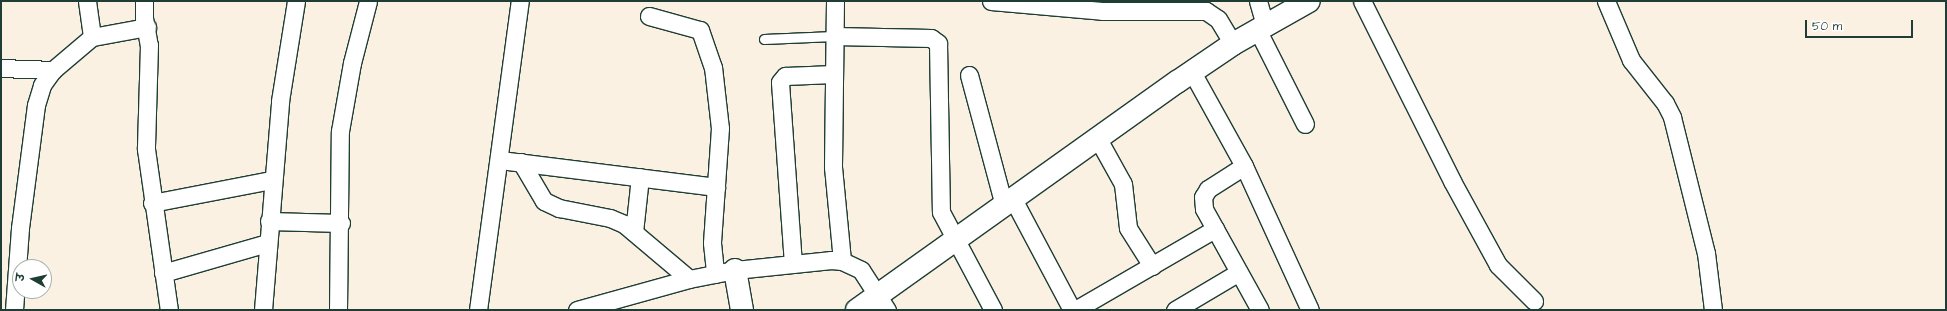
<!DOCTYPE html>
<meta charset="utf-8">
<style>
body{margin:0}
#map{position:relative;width:1947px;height:311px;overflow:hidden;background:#faf1e2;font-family:"Architects Daughter","Playpen Sans Deva",sans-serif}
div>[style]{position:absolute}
.roads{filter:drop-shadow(1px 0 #1f3d34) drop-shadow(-1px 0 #1f3d34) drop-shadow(0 1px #1f3d34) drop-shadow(0 -1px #1f3d34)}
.lane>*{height:9px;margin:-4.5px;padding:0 4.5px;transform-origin:4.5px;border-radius:4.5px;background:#fff}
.street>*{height:17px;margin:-8.5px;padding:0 8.5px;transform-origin:8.5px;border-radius:8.5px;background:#fff}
.secondary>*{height:22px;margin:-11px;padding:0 11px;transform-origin:11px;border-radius:11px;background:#fff}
span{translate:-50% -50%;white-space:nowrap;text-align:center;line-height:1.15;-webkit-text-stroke:3px #fff;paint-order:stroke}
.frame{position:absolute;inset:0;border:2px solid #1f3d34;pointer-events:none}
.north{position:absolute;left:12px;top:259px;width:40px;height:40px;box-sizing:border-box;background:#fff;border:1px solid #a5b1ae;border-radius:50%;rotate:278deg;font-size:11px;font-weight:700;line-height:16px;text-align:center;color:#1f3d34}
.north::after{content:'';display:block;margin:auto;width:14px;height:18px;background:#1f3d34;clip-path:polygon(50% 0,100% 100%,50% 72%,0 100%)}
.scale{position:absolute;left:1805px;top:20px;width:108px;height:18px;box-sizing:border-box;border:2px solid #1f3d34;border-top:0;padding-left:5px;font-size:12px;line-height:14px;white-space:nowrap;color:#1f3d34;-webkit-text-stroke:3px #fff;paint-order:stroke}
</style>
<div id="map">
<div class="roads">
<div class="lane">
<i style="left:764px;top:39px;width:70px;rotate:-2.5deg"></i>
</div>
<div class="street">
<i style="left:87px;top:1px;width:36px;rotate:82deg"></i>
<i style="left:144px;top:1px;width:17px;rotate:90deg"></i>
<i style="left:144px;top:18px;width:27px;rotate:80deg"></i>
<i style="left:149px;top:45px;width:104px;rotate:91.7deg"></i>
<i style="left:146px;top:149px;width:163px;rotate:81.9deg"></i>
<i style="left:835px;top:1px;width:166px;rotate:90.7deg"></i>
<i style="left:833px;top:167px;width:94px;rotate:84.5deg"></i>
<i style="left:991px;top:1px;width:111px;rotate:5.1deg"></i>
<i style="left:1102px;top:11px;width:104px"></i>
<i style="left:1206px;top:11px;width:14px;rotate:34deg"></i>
<i style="left:1218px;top:19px;width:29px;rotate:59deg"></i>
<i style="left:1258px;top:1px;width:26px;rotate:74deg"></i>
<i style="left:1362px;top:1px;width:201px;rotate:63.4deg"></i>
<i style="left:1452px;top:181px;width:96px;rotate:61.3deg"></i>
<i style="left:1498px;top:265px;width:51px;rotate:45deg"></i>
<i style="left:1606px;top:1px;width:64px;rotate:67deg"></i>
<i style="left:1631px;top:60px;width:55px;rotate:51.7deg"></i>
<i style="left:1665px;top:103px;width:16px;rotate:63deg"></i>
<i style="left:1672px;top:117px;width:140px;rotate:76deg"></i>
<i style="left:1706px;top:253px;width:57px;rotate:83deg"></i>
<i style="left:649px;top:16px;width:53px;rotate:15.4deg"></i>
<i style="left:700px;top:30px;width:39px;rotate:71deg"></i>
<i style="left:713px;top:67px;width:61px;rotate:83.5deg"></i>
<i style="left:720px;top:128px;width:115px;rotate:94deg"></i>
<i style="left:712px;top:243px;width:31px;rotate:84deg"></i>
<i style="left:1258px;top:31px;width:104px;rotate:63.2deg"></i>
<i style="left:834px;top:36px;width:97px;rotate:1.2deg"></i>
<i style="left:931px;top:38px;width:9px;rotate:36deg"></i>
<i style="left:938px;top:43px;width:169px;rotate:89deg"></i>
<i style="left:941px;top:212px;width:111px;rotate:62deg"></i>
<i style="left:1px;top:68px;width:52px;rotate:2.2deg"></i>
<i style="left:1192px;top:72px;width:107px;rotate:61deg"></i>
<i style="left:1244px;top:166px;width:158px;rotate:65.4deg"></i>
<i style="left:969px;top:75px;width:136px;rotate:75deg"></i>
<i style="left:1098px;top:139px;width:51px;rotate:60.9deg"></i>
<i style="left:1123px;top:184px;width:44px;rotate:83.5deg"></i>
<i style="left:1128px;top:228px;width:45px;rotate:57.7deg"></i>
<i style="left:500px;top:160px;width:218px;rotate:7.1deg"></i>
<i style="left:521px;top:162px;width:45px;rotate:59.5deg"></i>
<i style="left:544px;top:201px;width:17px;rotate:25deg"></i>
<i style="left:559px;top:208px;width:52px;rotate:11.1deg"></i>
<i style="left:610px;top:218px;width:15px;rotate:23deg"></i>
<i style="left:624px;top:224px;width:85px;rotate:40.2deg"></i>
<i style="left:1244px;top:166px;width:43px;rotate:147.4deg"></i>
<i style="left:1208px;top:189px;width:9px;rotate:122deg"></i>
<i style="left:1203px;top:197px;width:12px;rotate:85deg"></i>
<i style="left:1204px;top:209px;width:115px;rotate:61deg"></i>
<i style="left:1013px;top:199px;width:126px;rotate:62deg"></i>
<i style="left:152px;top:203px;width:122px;rotate:-10.9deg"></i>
<i style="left:269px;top:221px;width:72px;rotate:1.6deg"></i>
<i style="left:634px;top:232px;width:55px;rotate:-83.8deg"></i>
<i style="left:793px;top:264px;width:182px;rotate:-94.1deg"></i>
<i style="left:780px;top:82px;width:8px;rotate:-50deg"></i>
<i style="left:785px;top:76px;width:49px;rotate:-2.3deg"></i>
<i style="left:163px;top:273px;width:108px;rotate:-16.1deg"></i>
<i style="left:14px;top:310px;width:82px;rotate:-85.8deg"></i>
<i style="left:20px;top:228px;width:124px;rotate:-82.6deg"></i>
<i style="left:36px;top:105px;width:21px;rotate:-73deg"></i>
<i style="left:42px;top:85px;width:19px;rotate:-54deg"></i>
<i style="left:53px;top:70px;width:51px;rotate:-40.2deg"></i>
<i style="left:92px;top:37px;width:56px;rotate:-10.3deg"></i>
<i style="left:263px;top:310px;width:210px;rotate:-85.3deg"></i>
<i style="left:280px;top:101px;width:101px;rotate:-80.9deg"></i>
<i style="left:338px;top:310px;width:179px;rotate:-89.4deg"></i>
<i style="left:340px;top:131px;width:69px;rotate:-80deg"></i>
<i style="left:352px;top:63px;width:64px;rotate:-75.5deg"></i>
<i style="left:478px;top:310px;width:312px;rotate:-82.3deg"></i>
<i style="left:577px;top:310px;width:116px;rotate:-15.5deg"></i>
<i style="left:689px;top:279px;width:47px;rotate:-11.1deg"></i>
<i style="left:735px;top:270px;width:97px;rotate:-5.9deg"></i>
<i style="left:831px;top:260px;width:11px;rotate:5deg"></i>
<i style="left:842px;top:261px;width:21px;rotate:25deg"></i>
<i style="left:861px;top:270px;width:48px;rotate:57deg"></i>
<i style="left:1075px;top:310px;width:162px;rotate:-30.1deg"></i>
<i style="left:1175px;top:310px;width:74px;rotate:-30.7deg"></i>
</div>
<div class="secondary">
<i style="left:735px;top:270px;width:41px;rotate:80.1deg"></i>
<i style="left:857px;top:310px;width:393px;rotate:-35.5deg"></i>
<i style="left:1177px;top:82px;width:68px;rotate:-34.2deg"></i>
<i style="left:1233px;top:44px;width:87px;rotate:-29.5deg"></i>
</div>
</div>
<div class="frame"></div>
<div class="north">उ</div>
<div class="scale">50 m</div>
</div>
